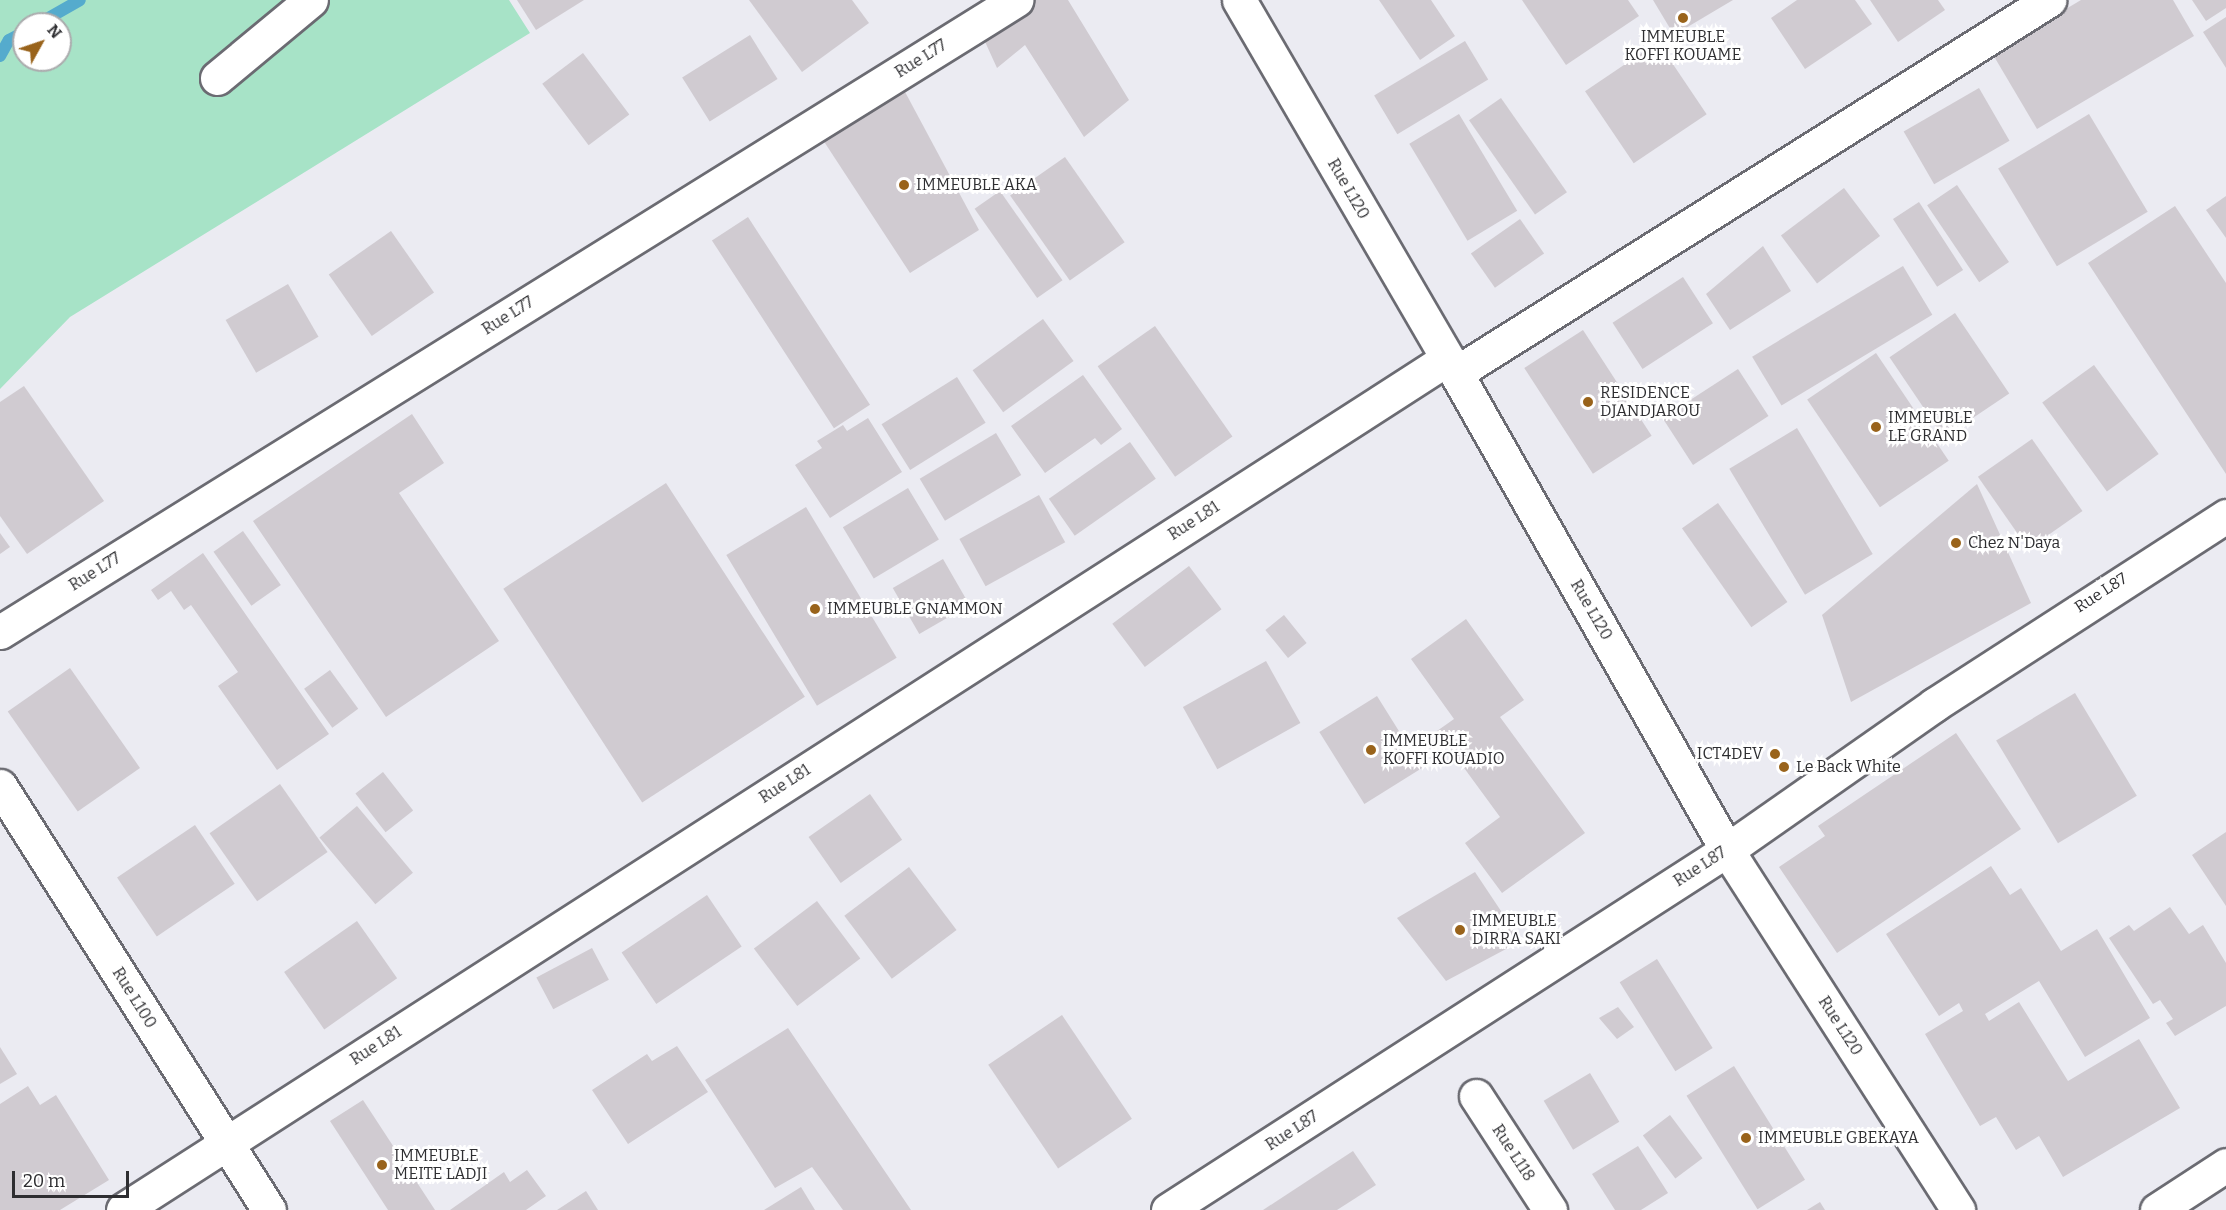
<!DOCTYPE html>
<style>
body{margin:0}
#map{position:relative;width:2226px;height:1210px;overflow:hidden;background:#ebebf2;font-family:Bitter,serif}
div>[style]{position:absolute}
.green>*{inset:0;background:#a7e3c7}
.stream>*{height:12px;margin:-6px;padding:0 6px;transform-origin:6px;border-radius:6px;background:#55abcd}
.building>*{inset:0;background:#d0cbd1;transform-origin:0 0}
.roads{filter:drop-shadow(2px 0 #6b6b72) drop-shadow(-2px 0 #6b6b72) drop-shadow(0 2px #6b6b72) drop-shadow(0 -2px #6b6b72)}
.street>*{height:33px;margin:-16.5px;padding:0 16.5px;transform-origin:16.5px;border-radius:16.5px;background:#fff}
.dots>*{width:16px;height:16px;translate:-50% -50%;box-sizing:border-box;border:3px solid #fff;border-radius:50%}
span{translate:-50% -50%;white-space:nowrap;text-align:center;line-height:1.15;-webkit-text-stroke:5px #fff;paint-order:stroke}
.poi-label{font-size:16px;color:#2e2e31}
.left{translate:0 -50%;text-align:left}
.right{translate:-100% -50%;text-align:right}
.street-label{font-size:16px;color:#2e2e31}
.north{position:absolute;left:12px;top:12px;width:60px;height:60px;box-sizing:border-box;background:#fff;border:2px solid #ababad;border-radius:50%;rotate:50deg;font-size:16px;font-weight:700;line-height:24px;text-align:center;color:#2e2e31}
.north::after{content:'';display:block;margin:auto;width:21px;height:27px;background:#99631b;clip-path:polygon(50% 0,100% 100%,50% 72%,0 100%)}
.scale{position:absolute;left:12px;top:1171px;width:117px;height:27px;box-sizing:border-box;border:3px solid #2e2e31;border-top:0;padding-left:8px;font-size:18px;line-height:21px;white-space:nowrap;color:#2e2e31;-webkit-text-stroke:4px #fff;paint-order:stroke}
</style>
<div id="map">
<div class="green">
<i style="clip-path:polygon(evenodd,0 0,509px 0,530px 33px,70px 317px,0 389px,0 0,24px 24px,60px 24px,60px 60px,24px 60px,24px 24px)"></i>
</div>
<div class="stream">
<i style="left:38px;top:24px;width:48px;rotate:-29.7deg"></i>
<i style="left:0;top:56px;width:18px;rotate:-61deg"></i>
<i style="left:9px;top:40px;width:17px;rotate:-28deg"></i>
</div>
<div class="building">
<i style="clip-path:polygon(517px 0,584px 0,536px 30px)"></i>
<i style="clip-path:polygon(749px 0,852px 0,869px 23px,802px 72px)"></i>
<i style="clip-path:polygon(988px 0,1068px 0,1129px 100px,1084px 137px,1025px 45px,997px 68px,971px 11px)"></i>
<i style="clip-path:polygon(1379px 0,1431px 0,1455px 36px,1420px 60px)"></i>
<i style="clip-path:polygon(1522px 0,1628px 0,1639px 16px,1566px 65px)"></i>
<i style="clip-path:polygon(1653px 0,1733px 0,1674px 35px)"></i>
<i style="clip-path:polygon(1797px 0,1855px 0,1872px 24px,1805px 69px,1771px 18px)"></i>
<i style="clip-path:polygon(1870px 0,1938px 0,1945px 10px,1898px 42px)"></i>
<i style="clip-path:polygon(2081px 0,2173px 0,2194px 36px,2037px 129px,1992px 53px)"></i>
<i style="clip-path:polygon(2192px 0,2226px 0,2226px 8px,2206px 21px)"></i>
<i style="clip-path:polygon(2226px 17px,2226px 68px,2203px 32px)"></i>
<i style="left:750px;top:35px;width:52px;height:80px;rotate:58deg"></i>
<i style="left:1465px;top:41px;width:45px;height:106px;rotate:59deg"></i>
<i style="left:1658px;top:42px;width:87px;height:88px;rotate:56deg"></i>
<i style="left:583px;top:53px;width:77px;height:51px;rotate:53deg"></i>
<i style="left:1979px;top:88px;width:61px;height:87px;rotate:60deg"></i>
<i style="clip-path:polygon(904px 90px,979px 230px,910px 273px,823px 140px)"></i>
<i style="left:1501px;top:98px;width:115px;height:39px;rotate:55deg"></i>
<i style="left:1459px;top:114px;width:113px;height:58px;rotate:59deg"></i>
<i style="left:2089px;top:114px;width:114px;height:106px;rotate:59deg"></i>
<i style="left:1065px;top:157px;width:104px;height:67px;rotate:55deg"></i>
<i style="left:1957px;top:185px;width:93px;height:36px;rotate:56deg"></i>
<i style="left:1844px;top:188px;width:60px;height:79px;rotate:53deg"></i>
<i style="left:1000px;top:191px;width:109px;height:31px;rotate:55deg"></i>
<i style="clip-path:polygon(2226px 196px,2226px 238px,2206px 210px)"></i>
<i style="left:1919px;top:202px;width:81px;height:31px;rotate:57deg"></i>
<i style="clip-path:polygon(2175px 206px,2226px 283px,2226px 474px,2088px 263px)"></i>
<i style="left:748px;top:217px;width:224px;height:43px;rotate:57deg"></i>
<i style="left:1520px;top:219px;width:42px;height:60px;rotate:55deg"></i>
<i style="left:391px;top:231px;width:75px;height:76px;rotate:55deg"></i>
<i style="clip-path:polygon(1763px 246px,1791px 291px,1730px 330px,1706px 294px)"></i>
<i style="left:1903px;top:266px;width:57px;height:176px;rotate:59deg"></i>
<i style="left:1683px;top:277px;width:55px;height:84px;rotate:57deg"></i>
<i style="left:288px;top:284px;width:61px;height:72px;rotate:60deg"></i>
<i style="left:1955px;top:313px;width:97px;height:79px;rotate:56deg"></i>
<i style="left:1043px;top:319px;width:52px;height:87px;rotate:54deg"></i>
<i style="left:1155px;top:326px;width:135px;height:70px;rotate:55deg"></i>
<i style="left:1583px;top:330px;width:126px;height:70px;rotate:57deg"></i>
<i style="left:1876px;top:353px;width:130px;height:83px;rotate:56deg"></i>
<i style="left:2094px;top:365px;width:110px;height:64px;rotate:54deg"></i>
<i style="left:1738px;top:369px;width:56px;height:90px;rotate:57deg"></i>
<i style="clip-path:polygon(1083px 375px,1122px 429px,1101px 445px,1095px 438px,1045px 473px,1011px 426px)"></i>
<i style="left:957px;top:377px;width:54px;height:89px;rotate:58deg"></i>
<i style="clip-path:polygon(24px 386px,104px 501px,27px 554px,0 516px,0 402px)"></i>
<i style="clip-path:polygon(412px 414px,444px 463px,399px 493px,499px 641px,386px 717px,253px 521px)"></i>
<i style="clip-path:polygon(868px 418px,902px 472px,830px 518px,795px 465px,822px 448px,817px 441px,843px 425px,847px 431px)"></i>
<i style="left:1797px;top:428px;width:147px;height:79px;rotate:59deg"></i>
<i style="left:996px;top:433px;width:49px;height:89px;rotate:59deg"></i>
<i style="left:2032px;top:439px;width:88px;height:66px;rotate:55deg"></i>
<i style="left:1130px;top:442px;width:45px;height:99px;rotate:55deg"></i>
<i style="left:666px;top:483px;width:255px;height:194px;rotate:57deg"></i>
<i style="clip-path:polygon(1977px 484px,2031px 603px,1851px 702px,1822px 615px)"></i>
<i style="left:908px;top:488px;width:60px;height:76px;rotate:59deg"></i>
<i style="left:1039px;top:495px;width:54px;height:91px;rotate:61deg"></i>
<i style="left:1718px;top:503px;width:121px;height:44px;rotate:55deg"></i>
<i style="left:806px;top:507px;width:176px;height:93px;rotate:59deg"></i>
<i style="left:243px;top:531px;width:66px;height:36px;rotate:55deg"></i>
<i style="clip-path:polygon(0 533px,10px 547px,0 554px)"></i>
<i style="clip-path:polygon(203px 553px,329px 734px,277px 770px,218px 686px,238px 672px,191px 605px,184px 610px,171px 591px,158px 600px,151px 590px)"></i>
<i style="left:943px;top:559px;width:53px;height:58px;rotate:60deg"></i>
<i style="left:1189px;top:566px;width:54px;height:96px;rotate:53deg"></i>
<i style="left:1284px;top:615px;width:36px;height:24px;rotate:51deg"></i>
<i style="clip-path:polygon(1466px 619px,1524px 700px,1500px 717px,1585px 833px,1502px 893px,1465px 843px,1500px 817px,1437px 731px,1454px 719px,1411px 659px)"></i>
<i style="left:1266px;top:661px;width:71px;height:95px;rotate:61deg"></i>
<i style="left:70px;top:668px;width:122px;height:76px;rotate:55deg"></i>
<i style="left:330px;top:670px;width:48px;height:32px;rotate:54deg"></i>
<i style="left:2075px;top:693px;width:120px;height:92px;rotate:59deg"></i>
<i style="left:1377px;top:696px;width:85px;height:68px;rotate:58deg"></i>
<i style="clip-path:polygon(1956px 733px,2021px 829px,1837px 953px,1779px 867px,1825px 836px,1818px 826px)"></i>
<i style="left:383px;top:772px;width:49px;height:35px;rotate:52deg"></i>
<i style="left:280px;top:784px;width:83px;height:86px;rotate:55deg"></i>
<i style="left:870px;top:794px;width:56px;height:75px;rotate:55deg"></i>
<i style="left:357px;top:806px;width:87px;height:49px;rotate:50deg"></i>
<i style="left:195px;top:825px;width:71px;height:94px;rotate:56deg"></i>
<i style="clip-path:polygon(2226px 832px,2226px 906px,2192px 855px)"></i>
<i style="clip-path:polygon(1991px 866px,2010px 895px,2021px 888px,2061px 951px,2097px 929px,2150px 1018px,2085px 1057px,2039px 981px,1985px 1014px,1989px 1021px,2019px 1002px,2068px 1081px,2139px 1039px,2180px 1108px,2063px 1177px,2039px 1136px,2016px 1150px,1996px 1117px,1980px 1126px,1925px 1034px,1963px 1011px,1959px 1003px,1939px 1016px,1886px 934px)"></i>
<i style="left:909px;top:867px;width:79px;height:81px;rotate:53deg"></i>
<i style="clip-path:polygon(1475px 872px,1521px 941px,1446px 981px,1397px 918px)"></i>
<i style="left:707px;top:895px;width:62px;height:103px;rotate:56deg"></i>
<i style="left:817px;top:901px;width:72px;height:79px;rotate:53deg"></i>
<i style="clip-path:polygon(2170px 907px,2189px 934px,2203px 925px,2226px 963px,2226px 1006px,2175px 1036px,2166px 1023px,2173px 1019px,2160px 1000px,2153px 1004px,2109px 938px,2129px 925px,2134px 931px)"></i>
<i style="left:357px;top:921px;width:70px;height:89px;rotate:55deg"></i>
<i style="left:592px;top:948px;width:36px;height:63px;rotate:62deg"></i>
<i style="left:1657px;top:959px;width:105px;height:44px;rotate:58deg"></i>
<i style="clip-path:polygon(1618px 1007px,1634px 1027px,1617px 1039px,1599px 1018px)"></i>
<i style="left:1062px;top:1015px;width:125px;height:89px;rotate:56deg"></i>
<i style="clip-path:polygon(788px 1028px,911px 1210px,843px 1210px,812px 1167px,775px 1188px,705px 1080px)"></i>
<i style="clip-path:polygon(677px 1046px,708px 1092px,628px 1144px,592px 1090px,647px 1054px,652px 1061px)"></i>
<i style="clip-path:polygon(0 1047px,17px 1074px,0 1084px)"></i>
<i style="left:1734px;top:1066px;width:134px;height:56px;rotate:58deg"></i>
<i style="left:1590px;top:1073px;width:57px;height:54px;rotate:59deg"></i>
<i style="clip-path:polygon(28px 1086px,40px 1105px,56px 1095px,109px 1180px,60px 1210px,0 1210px,0 1104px)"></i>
<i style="clip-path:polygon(363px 1100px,435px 1210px,388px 1210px,330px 1121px)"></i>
<i style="left:1670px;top:1115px;width:54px;height:34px;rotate:53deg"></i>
<i style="clip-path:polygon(1638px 1146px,1668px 1193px,1641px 1210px,1615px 1210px,1592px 1174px)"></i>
<i style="clip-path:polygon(1353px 1151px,1376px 1185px,1337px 1210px,1263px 1210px)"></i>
<i style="clip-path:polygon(527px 1170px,546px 1196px,526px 1210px,450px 1210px,504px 1172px,510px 1182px)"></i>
<i style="clip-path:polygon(801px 1187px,815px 1210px,764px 1210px)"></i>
<i style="clip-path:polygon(586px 1191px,598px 1210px,557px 1210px)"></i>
<i style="clip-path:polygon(1820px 1202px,1825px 1210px,1807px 1210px)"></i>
</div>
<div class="roads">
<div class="street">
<i style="left:1239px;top:0;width:432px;rotate:59.8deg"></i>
<i style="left:1456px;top:373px;width:549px;rotate:60.4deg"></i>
<i style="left:1727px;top:850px;width:428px;rotate:57.3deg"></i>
<i style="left:217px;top:78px;width:122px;rotate:-39.7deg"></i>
<i style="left:1456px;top:373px;width:701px;rotate:-32.17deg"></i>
<i style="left:0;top:632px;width:1197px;rotate:-31.88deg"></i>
<i style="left:0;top:786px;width:502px;rotate:57.61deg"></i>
<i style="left:1476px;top:1096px;width:136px;rotate:57deg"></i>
<i style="left:123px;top:1210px;width:1574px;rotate:-32.73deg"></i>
<i style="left:1168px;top:1210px;width:665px;rotate:-32.78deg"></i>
<i style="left:1727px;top:850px;width:253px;rotate:-35deg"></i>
<i style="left:1934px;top:705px;width:348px;rotate:-32.9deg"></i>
<i style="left:2157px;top:1210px;width:82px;rotate:-33.1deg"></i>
</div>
</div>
<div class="dots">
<i style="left:1683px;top:18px;background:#99631b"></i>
<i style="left:904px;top:185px;background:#99631b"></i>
<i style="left:1588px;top:402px;background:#99631b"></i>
<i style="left:1876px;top:427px;background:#99631b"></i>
<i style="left:1956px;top:543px;background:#99631b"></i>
<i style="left:815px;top:609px;background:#99631b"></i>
<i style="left:1371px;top:750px;background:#99631b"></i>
<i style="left:1775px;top:754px;background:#99631b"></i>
<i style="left:1784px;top:767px;background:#99631b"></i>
<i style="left:1460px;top:930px;background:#99631b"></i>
<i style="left:1746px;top:1138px;background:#99631b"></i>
<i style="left:382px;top:1165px;background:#99631b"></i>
</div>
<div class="poi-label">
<span style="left:1683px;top:46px">IMMEUBLE<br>KOFFI KOUAME</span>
<span class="left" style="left:916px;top:185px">IMMEUBLE AKA</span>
<span class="left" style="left:1600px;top:402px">RESIDENCE<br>DJANDJAROU</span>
<span class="left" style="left:1888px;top:427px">IMMEUBLE<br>LE GRAND</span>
<span class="left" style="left:1968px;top:543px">Chez N'Daya</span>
<span class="left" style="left:827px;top:609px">IMMEUBLE GNAMMON</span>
<span class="left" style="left:1383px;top:750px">IMMEUBLE<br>KOFFI KOUADIO</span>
<span class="right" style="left:1763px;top:754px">ICT4DEV</span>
<span class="left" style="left:1796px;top:767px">Le Back White</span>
<span class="left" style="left:1472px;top:930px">IMMEUBLE<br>DIRRA SAKI</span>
<span class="left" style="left:1758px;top:1138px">IMMEUBLE GBEKAYA</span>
<span class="left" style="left:394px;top:1165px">IMMEUBLE<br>MEITE LADJI</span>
</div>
<div class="street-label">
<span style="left:921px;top:59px;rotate:-32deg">Rue L77</span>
<span style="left:1348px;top:189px;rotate:60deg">Rue L120</span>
<span style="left:508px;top:316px;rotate:-32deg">Rue L77</span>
<span style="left:1194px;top:521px;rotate:-33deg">Rue L81</span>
<span style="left:95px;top:572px;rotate:-32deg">Rue L77</span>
<span style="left:2101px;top:593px;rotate:-33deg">Rue L87</span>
<span style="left:1591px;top:610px;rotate:60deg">Rue L120</span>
<span style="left:785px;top:784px;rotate:-33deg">Rue L81</span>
<span style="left:1700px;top:867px;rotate:-33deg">Rue L87</span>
<span style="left:134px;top:998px;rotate:58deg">Rue L100</span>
<span style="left:1840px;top:1026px;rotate:57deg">Rue L120</span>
<span style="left:376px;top:1046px;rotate:-33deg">Rue L81</span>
<span style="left:1292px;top:1131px;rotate:-33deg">Rue L87</span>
<span style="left:1513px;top:1153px;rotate:57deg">Rue L118</span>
</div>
<div class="north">N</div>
<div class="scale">20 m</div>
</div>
